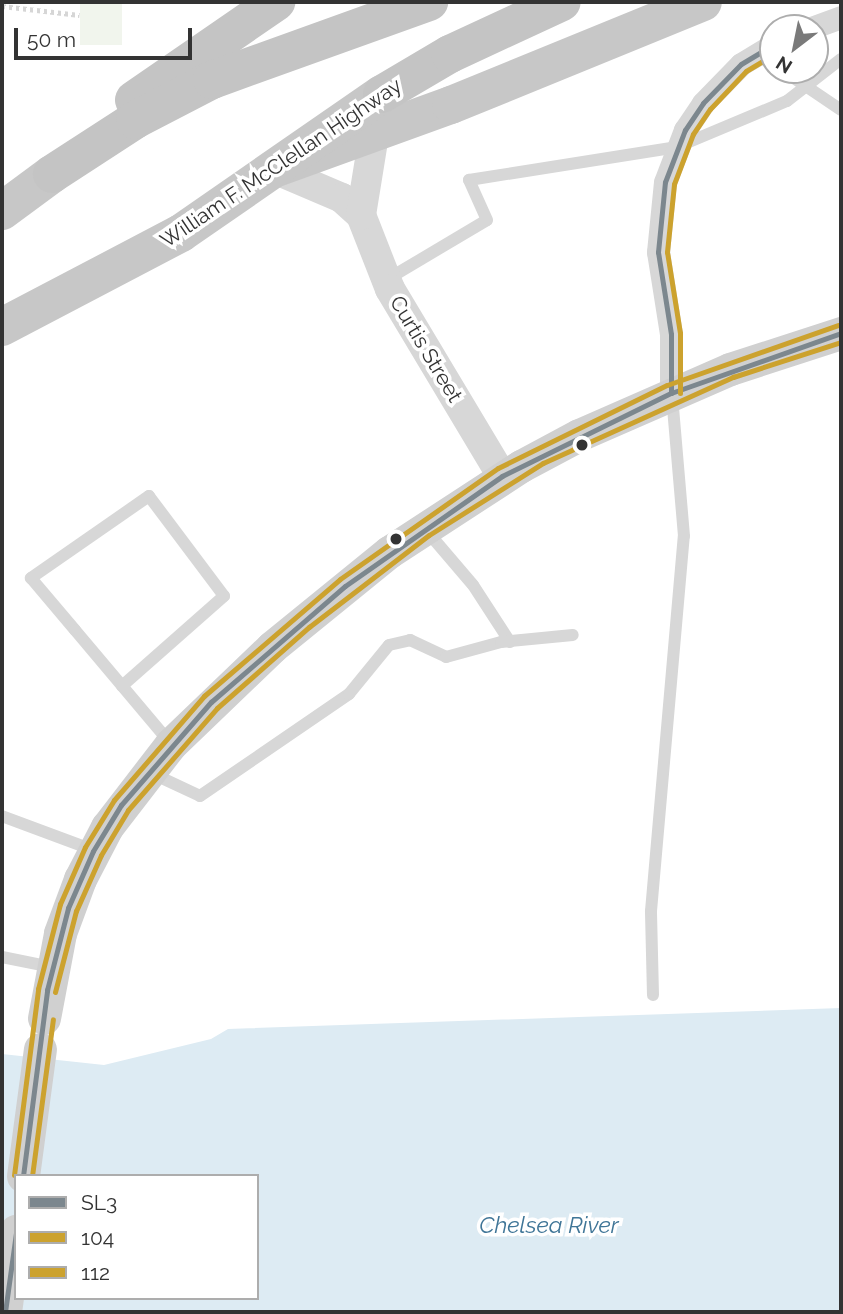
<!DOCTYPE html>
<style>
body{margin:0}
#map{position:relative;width:843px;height:1314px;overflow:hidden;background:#fff;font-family:Raleway,sans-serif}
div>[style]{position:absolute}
.green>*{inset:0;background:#f1f5ed;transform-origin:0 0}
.water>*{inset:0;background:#ddebf3}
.path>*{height:4.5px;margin-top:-2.25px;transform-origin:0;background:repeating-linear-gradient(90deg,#d6d6d6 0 3.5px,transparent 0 7px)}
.service>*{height:12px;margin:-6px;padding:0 6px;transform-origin:6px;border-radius:6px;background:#d7d7d7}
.minor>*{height:23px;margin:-11.5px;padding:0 11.5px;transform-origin:11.5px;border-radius:11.5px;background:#d7d7d7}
.tertiary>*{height:30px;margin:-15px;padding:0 15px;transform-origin:15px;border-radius:15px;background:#d7d7d7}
.secondary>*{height:33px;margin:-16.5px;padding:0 16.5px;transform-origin:16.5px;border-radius:16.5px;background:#d0d0d0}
.trunk>*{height:38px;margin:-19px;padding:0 19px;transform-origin:19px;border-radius:19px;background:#c7c7c7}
.motorway>*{height:38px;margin:-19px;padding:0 19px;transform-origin:19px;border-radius:19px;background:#c4c4c4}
.bus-1>*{height:5px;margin:-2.5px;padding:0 2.5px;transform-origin:2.5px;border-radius:2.5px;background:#7c878e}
.bus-2>*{height:5px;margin:-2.5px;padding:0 2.5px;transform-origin:2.5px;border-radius:2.5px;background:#cca22e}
.bus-3>*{height:5px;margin:-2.5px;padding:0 2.5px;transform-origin:2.5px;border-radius:2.5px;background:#cca22e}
.dots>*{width:19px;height:19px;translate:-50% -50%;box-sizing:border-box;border:4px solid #fff;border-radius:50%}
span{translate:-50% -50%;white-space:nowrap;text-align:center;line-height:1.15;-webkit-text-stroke:7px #fff;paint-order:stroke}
.street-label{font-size:21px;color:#333}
.water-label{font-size:23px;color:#3f7597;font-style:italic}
.frame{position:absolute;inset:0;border:4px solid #333;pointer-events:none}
.legend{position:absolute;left:14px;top:1174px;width:245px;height:126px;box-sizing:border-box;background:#fff;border:2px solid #adadad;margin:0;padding:9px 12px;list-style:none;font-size:21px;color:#333}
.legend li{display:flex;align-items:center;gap:14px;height:35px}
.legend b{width:35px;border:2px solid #adadad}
.north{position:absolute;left:759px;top:14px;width:70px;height:70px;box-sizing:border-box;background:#fff;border:2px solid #adadad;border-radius:50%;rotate:212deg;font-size:19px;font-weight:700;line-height:28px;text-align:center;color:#333}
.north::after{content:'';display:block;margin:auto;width:24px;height:32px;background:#7a7a7a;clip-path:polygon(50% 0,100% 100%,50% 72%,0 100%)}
.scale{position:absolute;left:14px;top:28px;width:178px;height:32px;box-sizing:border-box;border:4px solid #333;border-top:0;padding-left:9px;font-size:21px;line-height:24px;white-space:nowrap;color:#333;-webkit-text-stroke:5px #fff;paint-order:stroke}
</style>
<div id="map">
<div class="green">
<i style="left:80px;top:2px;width:42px;height:43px"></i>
</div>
<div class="water">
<i style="clip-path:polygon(evenodd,841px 1008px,841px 1312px,2px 1312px,2px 1054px,104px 1065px,211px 1039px,228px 1029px,841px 1008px,16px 1176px,257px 1176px,257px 1298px,16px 1298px,16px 1176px)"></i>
</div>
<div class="path">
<i style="left:2px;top:6px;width:78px;rotate:6.7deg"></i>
</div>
<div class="service">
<i style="left:756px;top:55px;width:20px;rotate:30deg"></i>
<i style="left:782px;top:70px;width:71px;rotate:34.1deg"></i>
<i style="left:386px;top:280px;width:117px;rotate:-30.7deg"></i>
<i style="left:487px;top:220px;width:44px;rotate:-114.2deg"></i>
<i style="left:469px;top:180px;width:211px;rotate:-9deg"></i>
<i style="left:677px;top:147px;width:119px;rotate:-22.7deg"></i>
<i style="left:787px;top:101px;width:68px;rotate:-37.9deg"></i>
<i style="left:426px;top:530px;width:72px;rotate:49.5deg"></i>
<i style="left:473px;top:585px;width:68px;rotate:57deg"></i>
<i style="left:122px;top:686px;width:136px;rotate:-41.4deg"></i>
<i style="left:224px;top:596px;width:125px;rotate:-126.9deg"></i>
<i style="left:149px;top:496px;width:144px;rotate:145.2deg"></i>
<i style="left:31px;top:578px;width:68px;rotate:49.8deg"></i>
<i style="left:75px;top:630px;width:149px;rotate:49.9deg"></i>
<i style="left:151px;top:773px;width:54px;rotate:25.1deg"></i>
<i style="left:200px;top:796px;width:181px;rotate:-34.4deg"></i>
<i style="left:349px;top:694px;width:63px;rotate:-50.8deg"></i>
<i style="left:389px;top:645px;width:22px;rotate:-13deg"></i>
<i style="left:410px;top:640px;width:40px;rotate:25deg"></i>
<i style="left:446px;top:657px;width:57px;rotate:-15.3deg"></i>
<i style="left:501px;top:642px;width:72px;rotate:-5.6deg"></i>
<i style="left:2px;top:816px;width:97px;rotate:20.5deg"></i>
<i style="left:2px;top:957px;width:50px;rotate:11.5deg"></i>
<i style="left:653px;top:995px;width:84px;rotate:-91.4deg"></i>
<i style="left:651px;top:911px;width:376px;rotate:-85deg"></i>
<i style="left:684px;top:536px;width:140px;rotate:-94.9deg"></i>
</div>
<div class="minor">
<i style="left:811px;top:28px;width:32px;rotate:-20deg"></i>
<i style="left:671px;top:393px;width:59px;rotate:-90deg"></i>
<i style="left:671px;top:334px;width:83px;rotate:-99deg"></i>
<i style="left:658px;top:252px;width:70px;rotate:-84.3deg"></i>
<i style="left:665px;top:182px;width:56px;rotate:-69deg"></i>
<i style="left:685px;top:130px;width:32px;rotate:-56deg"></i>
<i style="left:703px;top:103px;width:54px;rotate:-45.7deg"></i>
<i style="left:741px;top:64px;width:37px;rotate:-31deg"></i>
</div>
<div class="tertiary">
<i style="left:274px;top:169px;width:74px;rotate:23.1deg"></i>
<i style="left:342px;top:198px;width:25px;rotate:42deg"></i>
<i style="left:361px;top:215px;width:79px;rotate:68.6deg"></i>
<i style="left:390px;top:289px;width:218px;rotate:59.1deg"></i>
<i style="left:361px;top:215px;width:100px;rotate:-80.8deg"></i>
</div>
<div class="secondary">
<i style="left:44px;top:1018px;width:86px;rotate:-79.3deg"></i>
<i style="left:60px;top:933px;width:58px;rotate:-69.7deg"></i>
<i style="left:80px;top:879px;width:59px;rotate:-62.6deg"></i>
<i style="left:107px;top:827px;width:105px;rotate:-52.4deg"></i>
<i style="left:171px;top:744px;width:140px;rotate:-43.8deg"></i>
<i style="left:272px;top:647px;width:151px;rotate:-39.1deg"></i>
<i style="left:389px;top:552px;width:158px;rotate:-33.1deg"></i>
<i style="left:521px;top:466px;width:66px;rotate:-28.1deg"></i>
<i style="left:579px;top:435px;width:165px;rotate:-23.6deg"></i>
<i style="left:730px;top:369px;width:117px;rotate:-18deg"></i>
<i style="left:23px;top:1176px;width:128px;rotate:-82.4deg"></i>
<i style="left:5px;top:1312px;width:82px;rotate:-82.3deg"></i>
</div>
<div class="trunk">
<i style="left:274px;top:169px;width:188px;rotate:-19.9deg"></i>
<i style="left:451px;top:105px;width:272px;rotate:-22.2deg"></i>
<i style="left:2px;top:211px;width:62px;rotate:-36.5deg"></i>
<i style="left:2px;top:327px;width:202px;rotate:-27.7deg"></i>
<i style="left:181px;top:233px;width:244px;rotate:-34.7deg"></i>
</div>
<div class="motorway">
<i style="left:382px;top:94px;width:79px;rotate:-30.5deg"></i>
<i style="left:450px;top:54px;width:123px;rotate:-24.9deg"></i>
<i style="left:134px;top:100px;width:173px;rotate:-34.6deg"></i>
<i style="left:52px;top:174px;width:99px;rotate:-33deg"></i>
<i style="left:135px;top:120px;width:87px;rotate:-27.5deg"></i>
<i style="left:212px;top:80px;width:231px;rotate:-19.8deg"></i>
</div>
<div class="bus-1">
<i style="left:671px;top:393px;width:59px;rotate:-90deg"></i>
<i style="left:671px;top:334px;width:83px;rotate:-99deg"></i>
<i style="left:658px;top:252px;width:70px;rotate:-84.3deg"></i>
<i style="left:665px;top:182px;width:56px;rotate:-69deg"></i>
<i style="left:685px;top:130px;width:32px;rotate:-56deg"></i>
<i style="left:703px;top:103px;width:54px;rotate:-45.7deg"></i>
<i style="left:741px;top:64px;width:37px;rotate:-31deg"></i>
<i style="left:23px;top:1176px;width:188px;rotate:-82.6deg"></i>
<i style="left:47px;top:990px;width:85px;rotate:-75.6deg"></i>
<i style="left:68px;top:908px;width:62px;rotate:-66.3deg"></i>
<i style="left:93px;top:851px;width:54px;rotate:-58.7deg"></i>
<i style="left:121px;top:805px;width:137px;rotate:-48.9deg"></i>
<i style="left:211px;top:702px;width:177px;rotate:-40.9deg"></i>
<i style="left:345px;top:586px;width:192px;rotate:-35deg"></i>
<i style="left:502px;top:476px;width:188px;rotate:-26.2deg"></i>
<i style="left:671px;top:393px;width:180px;rotate:-19.4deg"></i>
<i style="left:5px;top:1312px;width:80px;rotate:-82.1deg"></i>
</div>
<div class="bus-2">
<i style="left:680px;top:393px;width:60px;rotate:-90deg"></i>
<i style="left:680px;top:333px;width:82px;rotate:-99.1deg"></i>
<i style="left:667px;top:252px;width:68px;rotate:-84.1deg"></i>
<i style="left:674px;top:184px;width:53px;rotate:-69.2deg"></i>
<i style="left:693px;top:134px;width:30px;rotate:-56deg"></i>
<i style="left:710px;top:109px;width:52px;rotate:-46.5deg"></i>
<i style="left:746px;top:71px;width:31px;rotate:-31deg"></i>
<i style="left:55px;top:992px;width:84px;rotate:-75.5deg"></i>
<i style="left:76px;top:911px;width:61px;rotate:-65.9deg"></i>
<i style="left:101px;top:855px;width:52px;rotate:-59deg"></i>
<i style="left:128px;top:810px;width:135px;rotate:-48.9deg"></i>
<i style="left:217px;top:708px;width:123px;rotate:-41.4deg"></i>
<i style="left:309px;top:627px;width:151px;rotate:-37.5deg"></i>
<i style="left:429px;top:535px;width:135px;rotate:-32.3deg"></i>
<i style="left:543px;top:463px;width:209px;rotate:-24.4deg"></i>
<i style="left:733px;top:377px;width:114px;rotate:-18deg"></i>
<i style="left:32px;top:1176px;width:158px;rotate:-82.4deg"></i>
</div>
<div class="bus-3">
<i style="left:14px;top:1175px;width:188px;rotate:-82.6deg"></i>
<i style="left:38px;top:989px;width:88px;rotate:-75.5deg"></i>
<i style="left:60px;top:904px;width:62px;rotate:-66.3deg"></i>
<i style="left:85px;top:847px;width:55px;rotate:-58.3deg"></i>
<i style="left:114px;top:800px;width:138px;rotate:-49.1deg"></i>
<i style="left:204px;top:696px;width:179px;rotate:-40.7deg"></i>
<i style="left:340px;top:579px;width:193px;rotate:-35.1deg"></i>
<i style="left:498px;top:468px;width:188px;rotate:-26.2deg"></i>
<i style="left:667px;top:385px;width:181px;rotate:-19.3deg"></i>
</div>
<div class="dots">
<i style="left:582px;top:445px;background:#333"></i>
<i style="left:396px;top:539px;background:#333"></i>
</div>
<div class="street-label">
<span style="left:281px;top:163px;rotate:-34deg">William F. McClellan Highway</span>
<span style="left:426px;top:349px;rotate:59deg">Curtis Street</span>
</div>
<div class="water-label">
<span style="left:549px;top:1225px">Chelsea River</span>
</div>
<div class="frame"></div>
<ul class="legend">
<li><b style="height:9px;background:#7c878e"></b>SL3</li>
<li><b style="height:9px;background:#cca22e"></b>104</li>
<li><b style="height:9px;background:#cca22e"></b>112</li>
</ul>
<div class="north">N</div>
<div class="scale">50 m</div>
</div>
